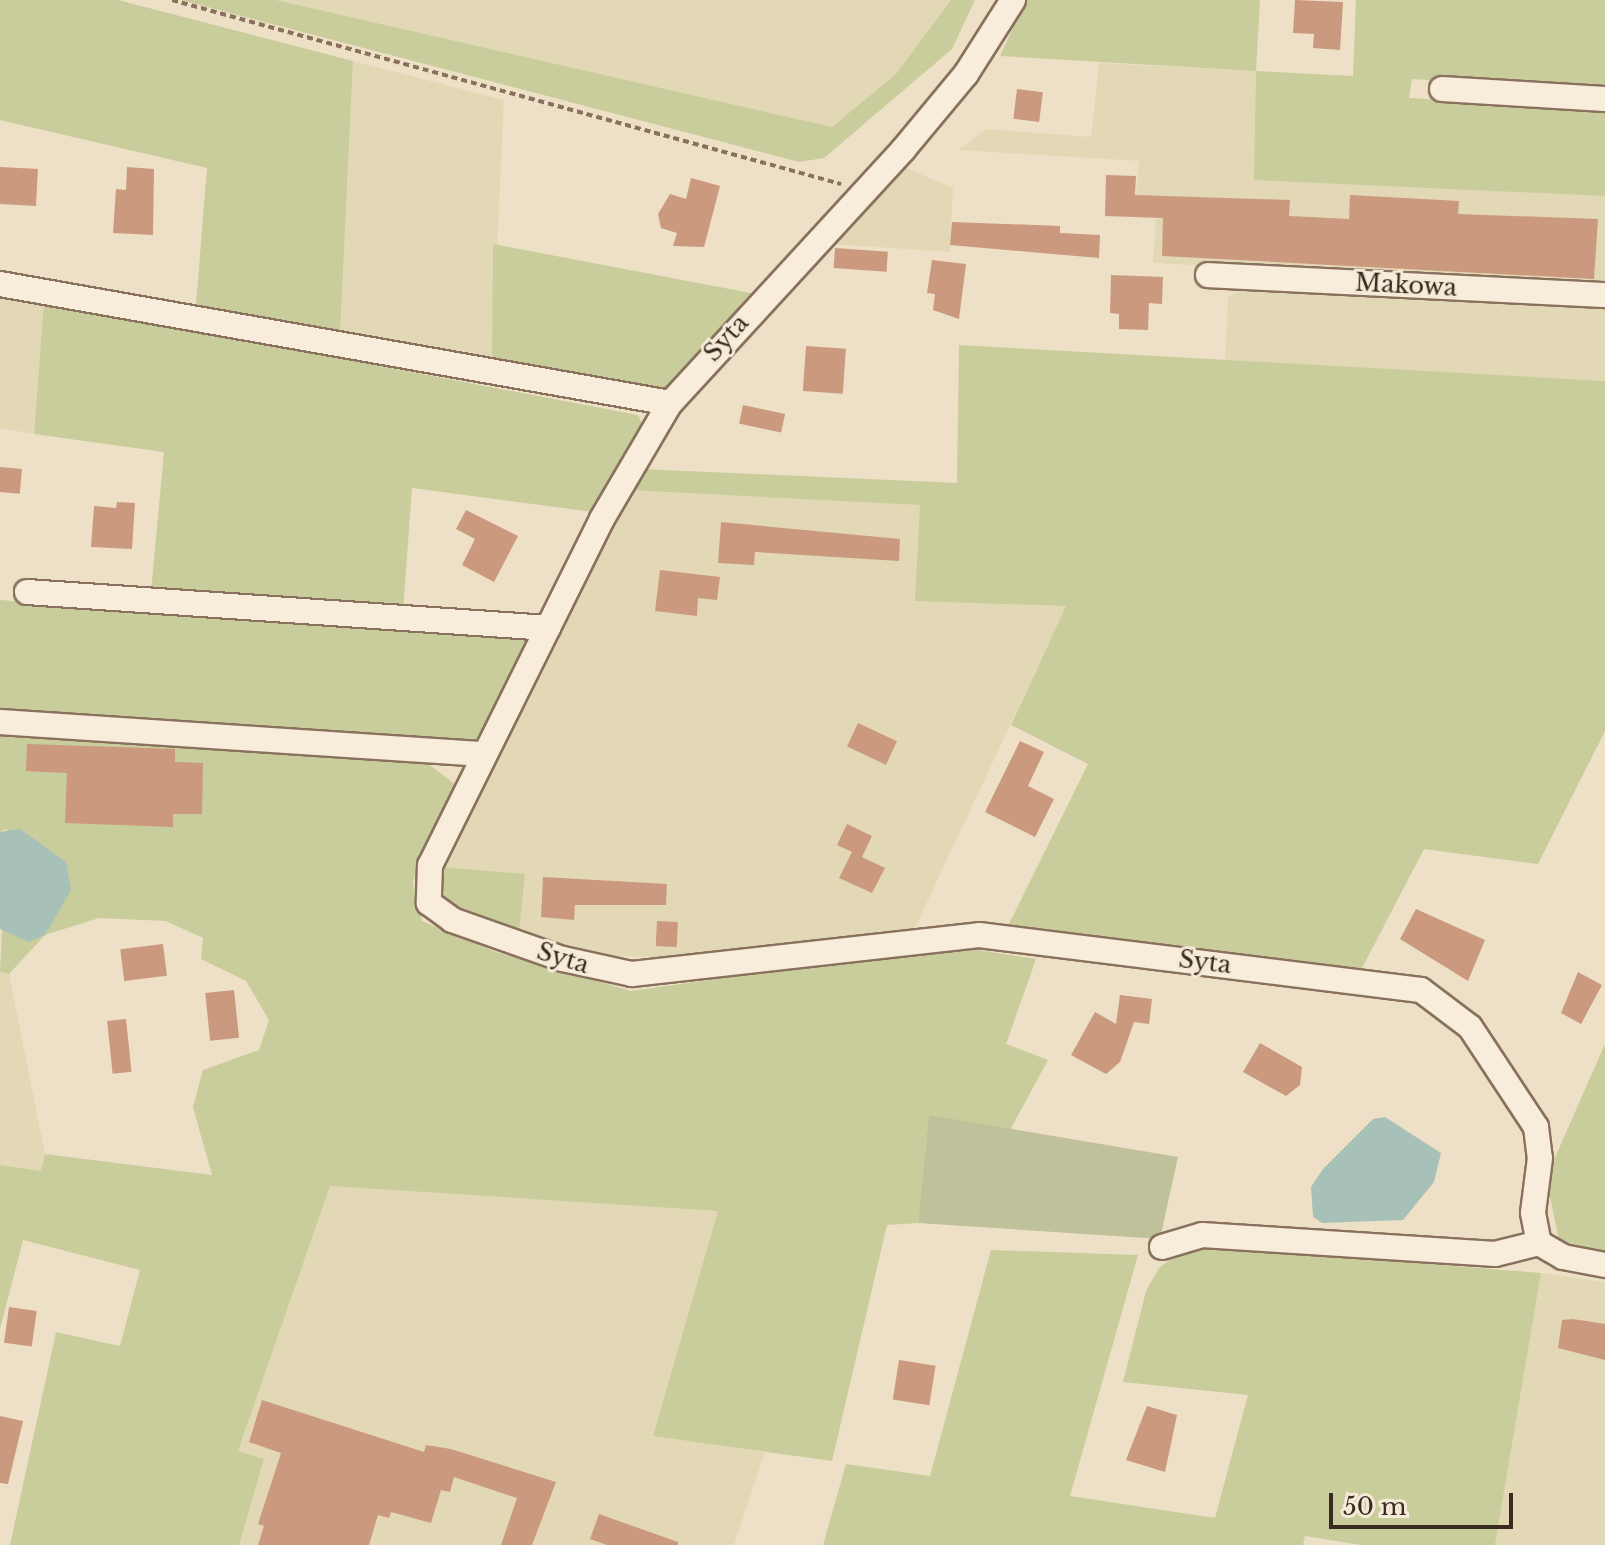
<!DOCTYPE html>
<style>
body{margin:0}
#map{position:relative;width:1605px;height:1545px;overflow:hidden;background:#ede0c7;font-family:"Libre Baskerville",serif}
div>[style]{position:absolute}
.farmland>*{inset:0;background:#e3d8b5}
.green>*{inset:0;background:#c9cc9b}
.cemetery>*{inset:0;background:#bfc19a}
.water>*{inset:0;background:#a8c1b8}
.building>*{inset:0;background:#ca997e;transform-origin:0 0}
.path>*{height:4px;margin-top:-2px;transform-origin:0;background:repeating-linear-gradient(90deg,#89715d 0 6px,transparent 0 10px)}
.roads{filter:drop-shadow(2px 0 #89715d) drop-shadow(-2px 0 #89715d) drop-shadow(0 2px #89715d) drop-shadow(0 -2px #89715d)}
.minor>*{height:24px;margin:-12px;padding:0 12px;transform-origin:12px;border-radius:12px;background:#f8edda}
span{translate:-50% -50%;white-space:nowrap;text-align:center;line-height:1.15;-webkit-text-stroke:6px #f5ead7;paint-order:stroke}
.street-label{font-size:24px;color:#3a2b20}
.scale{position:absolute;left:1329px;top:1493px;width:184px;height:36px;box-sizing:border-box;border:4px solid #3a2b20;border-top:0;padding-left:10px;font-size:24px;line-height:28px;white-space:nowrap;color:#3a2b20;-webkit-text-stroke:6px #f5ead7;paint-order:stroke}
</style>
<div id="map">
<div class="farmland">
<i style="clip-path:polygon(276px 0,951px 0,896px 74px,832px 127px)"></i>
<i style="clip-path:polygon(353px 61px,504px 100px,492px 362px,340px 336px)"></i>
<i style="clip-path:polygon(1099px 63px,1256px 71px,1255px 179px,1605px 196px,1605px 285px,1153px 263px,1156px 218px,1134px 217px,1139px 161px,958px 150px,987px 129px,1091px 137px)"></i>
<i style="clip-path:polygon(904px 167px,953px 188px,950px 252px,831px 244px)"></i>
<i style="clip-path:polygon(1242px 288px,1605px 305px,1605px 381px,1225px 360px,1228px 298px)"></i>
<i style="clip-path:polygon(0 298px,44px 302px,34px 434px,0 428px)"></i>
<i style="clip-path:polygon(628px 490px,921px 505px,916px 600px,1066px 606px,913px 932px,685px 958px,586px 955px,519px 932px,524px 874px,443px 867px)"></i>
<i style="clip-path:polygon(0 972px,9px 974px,45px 1154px,41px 1171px,0 1165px)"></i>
<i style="clip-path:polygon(330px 1186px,719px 1211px,653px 1435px,765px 1452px,734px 1545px,239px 1545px,264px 1459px,238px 1451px)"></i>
<i style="clip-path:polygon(1541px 1273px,1605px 1282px,1605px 1545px,1495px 1545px)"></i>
</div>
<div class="green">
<i style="clip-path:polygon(0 0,118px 0,353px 61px,340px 336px,196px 305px,207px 168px,0 120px)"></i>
<i style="clip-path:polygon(181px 0,276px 0,832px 127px,896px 74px,951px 0,975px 0,952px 49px,824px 158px,799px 162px)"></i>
<i style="clip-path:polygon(1026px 0,1260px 0,1256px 71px,1353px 76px,1356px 0,1605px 0,1605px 91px,1412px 79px,1409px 98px,1605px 110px,1605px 196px,1254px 180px,1256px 71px,1000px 56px)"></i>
<i style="clip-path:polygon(493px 244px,756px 294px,667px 390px,492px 362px)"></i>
<i style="clip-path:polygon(44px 302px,638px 415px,643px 425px,593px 512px,412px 488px,403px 610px,151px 592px,164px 452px,34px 434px)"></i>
<i style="clip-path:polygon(959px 345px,1605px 381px,1605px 731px,1538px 864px,1424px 849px,1361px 970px,1005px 932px,1088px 764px,1011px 725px,1066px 606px,915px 601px,920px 505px,628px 490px,641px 469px,957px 483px)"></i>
<i style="clip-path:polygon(0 600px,84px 607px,534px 639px,481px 739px,441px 743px,0 712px)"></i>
<i style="clip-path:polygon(0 734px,427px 763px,456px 785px,422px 849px,413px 883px,422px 921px,496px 952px,631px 991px,952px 946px,1036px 959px,1006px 1044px,1048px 1060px,1010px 1130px,929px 1116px,918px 1223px,887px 1225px,832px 1461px,653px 1436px,718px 1211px,330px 1186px,238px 1451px,264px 1459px,239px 1545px,10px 1545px,56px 1332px,120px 1346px,140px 1270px,23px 1240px,0 1329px,0 1165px,41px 1171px,45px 1154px,212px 1175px,193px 1107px,203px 1070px,259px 1050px,269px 1020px,246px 981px,201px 959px,203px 938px,166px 921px,99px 918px,45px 935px,9px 974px,0 972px,7px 829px,0 832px)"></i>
<i style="clip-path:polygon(443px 867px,525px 874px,519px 932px,465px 914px,442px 894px)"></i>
<i style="clip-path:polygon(1605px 1044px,1605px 1253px,1559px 1240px,1546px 1178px)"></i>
<i style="clip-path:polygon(1189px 1245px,1541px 1273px,1495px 1545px,1361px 1545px,1305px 1536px,1303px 1545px,823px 1545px,846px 1464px,930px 1476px,991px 1250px,1138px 1255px,1070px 1496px,1215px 1518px,1248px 1395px,1123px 1382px,1146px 1291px,1159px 1268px)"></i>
</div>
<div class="cemetery">
<i style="clip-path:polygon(929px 1115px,1178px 1157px,1160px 1239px,918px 1223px)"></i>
</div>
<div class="water">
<i style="clip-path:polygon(20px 829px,66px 862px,71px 890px,45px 935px,29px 942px,0 929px,0 832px)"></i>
<i style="clip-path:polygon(1385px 1117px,1441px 1153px,1434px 1182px,1403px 1220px,1322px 1223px,1313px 1217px,1311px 1187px,1323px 1169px,1373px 1119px)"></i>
</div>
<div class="building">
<i style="clip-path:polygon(1295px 0,1343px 2px,1340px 50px,1313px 48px,1314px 34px,1293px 33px)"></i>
<i style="left:1017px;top:89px;width:26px;height:30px;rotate:7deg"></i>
<i style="left:0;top:167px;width:38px;height:37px;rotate:3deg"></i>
<i style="clip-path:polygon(127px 167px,154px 169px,153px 235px,113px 233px,116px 189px,126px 190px)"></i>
<i style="clip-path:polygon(1106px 175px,1136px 176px,1135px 195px,1290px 200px,1289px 216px,1349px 219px,1350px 195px,1459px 201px,1458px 214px,1598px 219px,1594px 279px,1162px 256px,1163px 218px,1105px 216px)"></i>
<i style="clip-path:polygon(691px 178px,720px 186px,704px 247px,673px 246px,677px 233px,661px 228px,658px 214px,670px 194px,686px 199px)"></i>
<i style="clip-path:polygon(952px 222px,1060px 226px,1060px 233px,1100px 235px,1099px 258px,950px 245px)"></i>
<i style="left:835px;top:248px;width:53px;height:20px;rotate:4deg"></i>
<i style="clip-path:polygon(932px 260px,966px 264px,959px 319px,933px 310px,935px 294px,927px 293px)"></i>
<i style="clip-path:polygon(1111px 275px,1163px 277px,1162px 304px,1149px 303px,1148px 330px,1119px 329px,1119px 314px,1110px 313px)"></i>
<i style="left:806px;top:346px;width:40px;height:45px;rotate:4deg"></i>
<i style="left:743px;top:405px;width:43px;height:19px;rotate:12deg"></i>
<i style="left:0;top:467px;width:22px;height:25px;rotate:5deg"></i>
<i style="clip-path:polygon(117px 502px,135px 503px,132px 549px,91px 547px,94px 506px,116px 508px)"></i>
<i style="clip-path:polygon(466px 510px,518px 536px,494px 582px,462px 565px,475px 539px,456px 529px)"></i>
<i style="clip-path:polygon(721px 522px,900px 539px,899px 561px,755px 552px,754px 565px,718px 563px)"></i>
<i style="clip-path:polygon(660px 570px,720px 577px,717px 600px,698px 598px,697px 616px,655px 611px)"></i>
<i style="left:858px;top:723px;width:43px;height:26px;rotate:25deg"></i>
<i style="clip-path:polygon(1020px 741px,1044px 752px,1028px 786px,1054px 799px,1035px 837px,985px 812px)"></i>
<i style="clip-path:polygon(27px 744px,175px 749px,175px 762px,203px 763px,202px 814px,173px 814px,173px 827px,65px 823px,67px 773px,26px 771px)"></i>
<i style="clip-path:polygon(847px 824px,872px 836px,862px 857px,885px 868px,872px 893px,839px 878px,852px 852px,837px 845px)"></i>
<i style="clip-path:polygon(543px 877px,667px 884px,666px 905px,575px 905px,574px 920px,541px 917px)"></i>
<i style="clip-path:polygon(1416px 909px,1485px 940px,1468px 981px,1400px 939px)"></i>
<i style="left:657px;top:921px;width:21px;height:25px;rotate:3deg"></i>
<i style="left:163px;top:944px;width:32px;height:43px;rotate:83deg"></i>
<i style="clip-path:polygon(1578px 972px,1602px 985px,1581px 1024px,1561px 1013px)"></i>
<i style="left:234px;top:990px;width:48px;height:29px;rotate:84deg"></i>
<i style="clip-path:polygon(1120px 995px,1152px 999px,1149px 1024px,1134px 1022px,1120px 1062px,1106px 1074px,1071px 1055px,1095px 1012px,1116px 1024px)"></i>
<i style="left:126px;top:1019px;width:53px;height:19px;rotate:84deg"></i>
<i style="clip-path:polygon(1260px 1043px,1302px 1067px,1300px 1085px,1286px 1096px,1243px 1072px)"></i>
<i style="left:9px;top:1307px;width:28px;height:36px;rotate:8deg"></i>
<i style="clip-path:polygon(1573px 1319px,1605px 1324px,1605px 1360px,1558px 1348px,1562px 1320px)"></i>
<i style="left:899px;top:1360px;width:37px;height:40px;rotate:9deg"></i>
<i style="clip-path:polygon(262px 1400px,424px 1452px,426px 1445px,451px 1449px,556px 1482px,532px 1545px,501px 1545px,517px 1498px,454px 1477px,450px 1492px,441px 1490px,431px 1523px,391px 1512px,389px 1518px,378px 1515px,369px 1545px,258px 1545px,264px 1526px,258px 1524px,281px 1453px,249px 1442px)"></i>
<i style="clip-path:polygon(1147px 1406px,1177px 1415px,1165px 1472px,1126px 1460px)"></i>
<i style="clip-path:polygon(0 1416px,23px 1421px,8px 1484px,0 1483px)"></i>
<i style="clip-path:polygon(599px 1514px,678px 1542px,678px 1545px,607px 1545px,590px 1539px)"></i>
</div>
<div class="path">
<i style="left:172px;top:0;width:694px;rotate:15.38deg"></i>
</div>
<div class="roads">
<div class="minor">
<i style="left:1013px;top:0;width:88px;rotate:122.4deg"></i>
<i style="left:966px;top:74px;width:99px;rotate:129.7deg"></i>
<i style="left:903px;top:150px;width:344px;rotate:132.6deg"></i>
<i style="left:670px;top:403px;width:134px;rotate:120.4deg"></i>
<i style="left:602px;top:519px;width:386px;rotate:116.4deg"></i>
<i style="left:430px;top:865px;width:38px;rotate:92deg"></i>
<i style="left:429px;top:903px;width:29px;rotate:36deg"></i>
<i style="left:452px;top:920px;width:118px;rotate:19.4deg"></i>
<i style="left:563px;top:959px;width:71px;rotate:12.3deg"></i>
<i style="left:632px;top:974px;width:349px;rotate:-6.4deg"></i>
<i style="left:979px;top:935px;width:445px;rotate:7.1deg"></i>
<i style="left:1421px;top:990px;width:61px;rotate:37.1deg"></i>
<i style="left:1470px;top:1027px;width:120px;rotate:56.6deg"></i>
<i style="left:1536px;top:1127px;width:31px;rotate:83deg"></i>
<i style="left:1540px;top:1158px;width:55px;rotate:97.3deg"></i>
<i style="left:1533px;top:1213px;width:31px;rotate:79deg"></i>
<i style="left:1539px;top:1243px;width:28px;rotate:30deg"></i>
<i style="left:1563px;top:1257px;width:43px;rotate:10.8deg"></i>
<i style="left:1442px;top:89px;width:163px;rotate:3.5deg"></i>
<i style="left:1208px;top:275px;width:398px;rotate:2.9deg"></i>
<i style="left:0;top:284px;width:680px;rotate:10.07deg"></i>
<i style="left:27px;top:592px;width:522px;rotate:3.95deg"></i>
<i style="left:0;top:722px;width:484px;rotate:3.8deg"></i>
<i style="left:1162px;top:1247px;width:42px;rotate:-16.7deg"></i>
<i style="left:1202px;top:1235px;width:294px;rotate:3.7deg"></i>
<i style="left:1495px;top:1254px;width:45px;rotate:-14deg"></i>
</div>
</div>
<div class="street-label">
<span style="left:1406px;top:285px;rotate:3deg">Makowa</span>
<span style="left:726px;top:338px;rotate:-48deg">Syta</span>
<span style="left:563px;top:958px;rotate:17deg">Syta</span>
<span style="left:1205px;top:962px;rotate:7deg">Syta</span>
</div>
<div class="scale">50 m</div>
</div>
